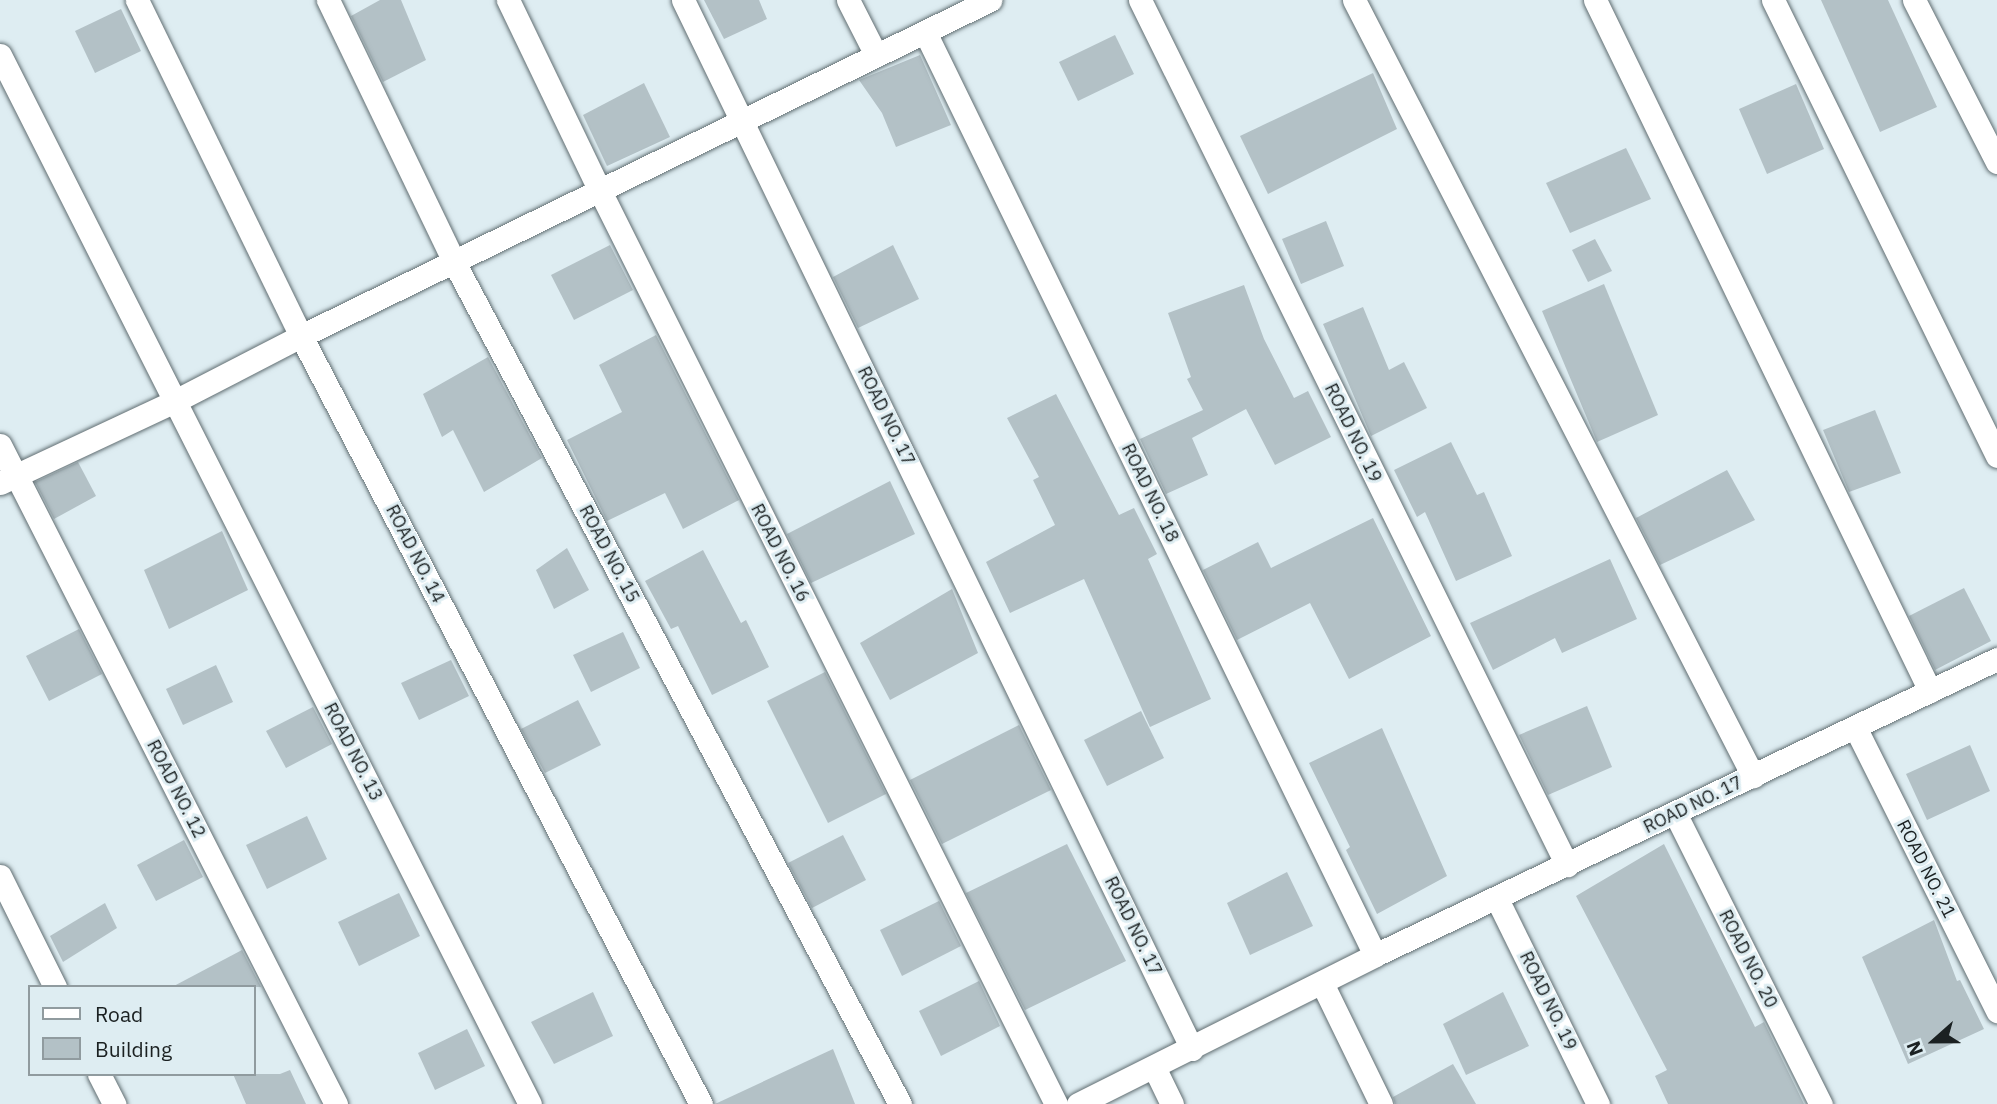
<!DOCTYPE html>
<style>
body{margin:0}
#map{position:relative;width:1997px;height:1104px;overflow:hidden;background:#deedf2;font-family:"IBM Plex Sans",sans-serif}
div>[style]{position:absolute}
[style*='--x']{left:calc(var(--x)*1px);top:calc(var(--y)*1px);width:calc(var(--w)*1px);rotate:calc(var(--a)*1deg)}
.building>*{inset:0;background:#b3c1c6}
.roads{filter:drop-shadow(0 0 2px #616e72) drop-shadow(0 0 2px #616e72)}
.minor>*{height:23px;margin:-11.5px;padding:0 11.5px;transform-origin:11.5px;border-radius:11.5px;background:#fff}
span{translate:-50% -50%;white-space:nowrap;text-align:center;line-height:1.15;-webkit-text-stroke:6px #deedf2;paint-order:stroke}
.street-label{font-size:18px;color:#1b2122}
.legend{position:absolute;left:28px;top:985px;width:228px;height:91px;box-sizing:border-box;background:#deedf2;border:2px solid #909b9f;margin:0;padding:9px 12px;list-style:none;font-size:21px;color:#1b2122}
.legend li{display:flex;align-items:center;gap:14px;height:35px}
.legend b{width:35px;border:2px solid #909b9f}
.north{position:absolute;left:1899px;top:1006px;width:70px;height:70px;-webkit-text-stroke:5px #deedf2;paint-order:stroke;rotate:249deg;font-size:19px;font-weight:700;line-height:28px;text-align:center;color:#1b2122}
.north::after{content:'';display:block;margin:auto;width:24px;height:32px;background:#1b2122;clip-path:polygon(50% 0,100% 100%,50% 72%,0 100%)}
</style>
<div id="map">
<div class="building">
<i style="clip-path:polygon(380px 0,401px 0,426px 60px,383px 82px,351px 16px)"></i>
<i style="clip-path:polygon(704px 0,759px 0,767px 19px,724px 39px)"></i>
<i style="clip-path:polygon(1821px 0,1888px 0,1937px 107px,1880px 132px)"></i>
<i style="clip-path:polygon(121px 9px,141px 51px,95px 73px,75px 31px)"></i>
<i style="clip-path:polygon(1115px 35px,1134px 74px,1078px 101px,1059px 62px)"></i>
<i style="clip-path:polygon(920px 55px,951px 125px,896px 147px,882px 113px,859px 80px)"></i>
<i style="clip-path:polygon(1373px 73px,1397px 129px,1268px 194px,1240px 136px)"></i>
<i style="clip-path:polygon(644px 83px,670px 137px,607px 166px,583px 115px)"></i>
<i style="clip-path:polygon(1796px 84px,1824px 149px,1767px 174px,1739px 109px)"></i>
<i style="clip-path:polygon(1626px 148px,1651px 199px,1570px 233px,1546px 183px)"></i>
<i style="clip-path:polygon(1326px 221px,1344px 266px,1301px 284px,1282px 239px)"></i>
<i style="clip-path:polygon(1595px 239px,1612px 271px,1588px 282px,1572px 250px)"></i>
<i style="clip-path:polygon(610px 245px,633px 290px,574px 320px,551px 275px)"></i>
<i style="clip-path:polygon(893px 245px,919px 299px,858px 328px,833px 277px)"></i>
<i style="clip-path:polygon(1604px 284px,1658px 415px,1597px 442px,1542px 311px)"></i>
<i style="clip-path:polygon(1244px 285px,1264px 339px,1294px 398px,1308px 391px,1331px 437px,1275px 465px,1246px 409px,1192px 438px,1208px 475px,1166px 494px,1140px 439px,1203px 410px,1187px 379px,1191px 377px,1168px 313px)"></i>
<i style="clip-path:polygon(1363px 307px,1389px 370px,1404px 362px,1427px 408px,1371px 436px,1323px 324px)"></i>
<i style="clip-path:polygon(656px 335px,739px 500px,683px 529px,665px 493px,607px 521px,567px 440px,622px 412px,599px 365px)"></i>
<i style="clip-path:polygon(488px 357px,542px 458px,484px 492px,453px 430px,442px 437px,423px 394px)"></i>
<i style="clip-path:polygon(1056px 394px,1119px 515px,1134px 508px,1157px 554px,1148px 559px,1211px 699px,1150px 727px,1084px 579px,1010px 613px,986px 562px,1055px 525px,1033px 480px,1039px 477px,1007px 418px)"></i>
<i style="clip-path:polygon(1875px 410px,1901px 473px,1849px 492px,1823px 430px)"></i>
<i style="clip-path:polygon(1451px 442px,1477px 495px,1484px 492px,1512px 556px,1456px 581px,1425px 512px,1417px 517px,1394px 470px)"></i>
<i style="clip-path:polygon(78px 462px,96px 496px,54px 519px,35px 482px)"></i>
<i style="clip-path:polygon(1727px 470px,1755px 520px,1660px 565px,1636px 518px)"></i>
<i style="clip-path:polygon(890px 481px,915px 534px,811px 583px,787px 534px)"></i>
<i style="clip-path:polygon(1373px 518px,1431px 636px,1349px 679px,1310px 603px,1237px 640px,1203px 570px,1258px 542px,1271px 568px)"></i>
<i style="clip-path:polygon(222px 531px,248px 590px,169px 629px,144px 570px)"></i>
<i style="clip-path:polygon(567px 548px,589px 590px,554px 609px,536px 570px)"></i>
<i style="clip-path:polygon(703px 550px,741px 623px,746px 620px,769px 667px,712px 695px,678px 626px,671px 629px,645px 581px)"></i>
<i style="clip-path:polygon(1610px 559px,1637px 619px,1562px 653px,1555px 638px,1493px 670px,1470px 623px)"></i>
<i style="clip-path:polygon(1964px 588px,1991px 641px,1935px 670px,1909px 616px)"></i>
<i style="clip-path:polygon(952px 589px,978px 653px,890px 700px,860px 643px)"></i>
<i style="clip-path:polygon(79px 629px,102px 674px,49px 701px,26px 656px)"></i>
<i style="clip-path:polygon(623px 632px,640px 668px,591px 692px,573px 655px)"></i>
<i style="clip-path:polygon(451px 660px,469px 696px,419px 720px,401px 683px)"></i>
<i style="clip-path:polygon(216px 665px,233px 702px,183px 725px,166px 689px)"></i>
<i style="clip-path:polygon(825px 672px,886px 794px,828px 823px,767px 701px)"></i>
<i style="clip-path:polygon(578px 700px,601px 745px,545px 773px,521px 729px)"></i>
<i style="clip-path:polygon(1587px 706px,1612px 767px,1548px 795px,1519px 735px)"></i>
<i style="clip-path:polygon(313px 707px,332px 744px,286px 768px,266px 731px)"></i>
<i style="clip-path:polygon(1141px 711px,1164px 758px,1107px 786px,1084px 740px)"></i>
<i style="clip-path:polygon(1019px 725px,1051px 790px,942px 844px,910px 780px)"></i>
<i style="clip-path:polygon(1382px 728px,1447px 876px,1377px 914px,1346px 850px,1350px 847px,1309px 763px)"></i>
<i style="clip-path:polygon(1970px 745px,1990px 791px,1927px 820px,1906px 774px)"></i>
<i style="clip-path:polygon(307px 816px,327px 859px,267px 889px,246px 845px)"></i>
<i style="clip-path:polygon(843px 835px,866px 880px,812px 908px,788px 863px)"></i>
<i style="clip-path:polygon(184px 840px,203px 877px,156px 901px,137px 865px)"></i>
<i style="clip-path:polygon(1067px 844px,1126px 961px,1025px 1010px,966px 893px)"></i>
<i style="clip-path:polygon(1664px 844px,1755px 1027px,1764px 1022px,1804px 1104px,1668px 1104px,1655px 1076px,1667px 1070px,1576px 896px)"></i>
<i style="clip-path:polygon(1287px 872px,1313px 926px,1250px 955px,1227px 903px)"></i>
<i style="clip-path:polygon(399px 893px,420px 936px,359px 966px,338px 922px)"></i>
<i style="clip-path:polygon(939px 901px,961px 946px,902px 976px,880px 930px)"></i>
<i style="clip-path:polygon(105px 903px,117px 928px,63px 962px,50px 936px)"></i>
<i style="clip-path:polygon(1934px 920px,1957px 981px,1960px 980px,1984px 1029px,1908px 1064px,1862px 957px)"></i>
<i style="clip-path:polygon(242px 950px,261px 987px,172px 987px)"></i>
<i style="clip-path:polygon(979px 981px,1000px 1026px,941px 1056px,919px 1011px)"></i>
<i style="clip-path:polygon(593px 992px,613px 1036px,554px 1064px,531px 1022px)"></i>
<i style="clip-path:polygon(1503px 992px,1529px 1046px,1466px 1075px,1443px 1024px)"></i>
<i style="clip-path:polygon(467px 1029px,485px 1066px,435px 1090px,418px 1053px)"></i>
<i style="clip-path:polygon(833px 1049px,855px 1104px,715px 1104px)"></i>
<i style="clip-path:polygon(1453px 1064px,1476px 1104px,1395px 1104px,1393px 1097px)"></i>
<i style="clip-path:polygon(290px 1070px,306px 1104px,246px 1104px,233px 1074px,280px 1074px)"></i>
</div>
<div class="roads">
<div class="minor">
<i style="--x:137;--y:0;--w:374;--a:64"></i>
<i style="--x:301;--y:336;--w:866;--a:62.49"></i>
<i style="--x:328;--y:0;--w:291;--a:64.3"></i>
<i style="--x:454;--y:262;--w:953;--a:62.09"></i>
<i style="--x:508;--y:0;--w:212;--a:64.3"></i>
<i style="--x:600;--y:191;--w:1021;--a:63.46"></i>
<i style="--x:683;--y:0;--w:1166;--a:64.12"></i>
<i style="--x:848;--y:0;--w:62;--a:63"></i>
<i style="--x:1140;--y:0;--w:965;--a:63.73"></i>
<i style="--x:1354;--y:0;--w:873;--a:62.79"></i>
<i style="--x:1595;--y:0;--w:768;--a:64.14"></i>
<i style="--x:1773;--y:0;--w:508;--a:63.84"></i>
<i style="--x:1914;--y:0;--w:182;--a:62.9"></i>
<i style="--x:925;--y:32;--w:1027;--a:64.01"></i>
<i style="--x:0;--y:55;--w:1175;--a:63.2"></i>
<i style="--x:0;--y:445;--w:34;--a:63"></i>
<i style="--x:16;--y:475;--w:706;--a:63.04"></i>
<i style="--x:0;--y:483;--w:193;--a:-25.1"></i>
<i style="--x:175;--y:401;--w:142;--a:-27.3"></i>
<i style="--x:301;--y:336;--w:767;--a:-26"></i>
<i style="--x:1855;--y:727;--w:318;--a:63.4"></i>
<i style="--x:1675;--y:813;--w:326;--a:63.4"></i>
<i style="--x:0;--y:876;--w:124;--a:63.6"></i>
<i style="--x:1497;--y:899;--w:229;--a:63.8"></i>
<i style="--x:1322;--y:983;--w:135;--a:64"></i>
<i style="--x:1154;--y:1067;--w:41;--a:64.1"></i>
<i style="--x:99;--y:1074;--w:34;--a:63"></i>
<i style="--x:1078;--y:1104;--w:332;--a:-26.6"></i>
<i style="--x:1375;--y:955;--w:689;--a:-25.45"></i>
</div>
</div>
<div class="street-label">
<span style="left:886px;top:416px;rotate:64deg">ROAD NO. 17</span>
<span style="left:1353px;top:433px;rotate:64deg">ROAD NO. 19</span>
<span style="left:1150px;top:493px;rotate:64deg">ROAD NO. 18</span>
<span style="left:780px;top:553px;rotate:63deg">ROAD NO. 16</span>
<span style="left:415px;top:554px;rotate:63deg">ROAD NO. 14</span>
<span style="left:609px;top:554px;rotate:62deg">ROAD NO. 15</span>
<span style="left:353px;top:752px;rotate:63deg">ROAD NO. 13</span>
<span style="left:176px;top:789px;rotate:63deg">ROAD NO. 12</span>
<span style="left:1693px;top:805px;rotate:-26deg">ROAD NO. 17</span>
<span style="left:1926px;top:869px;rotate:63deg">ROAD NO. 21</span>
<span style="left:1133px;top:926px;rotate:64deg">ROAD NO. 17</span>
<span style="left:1748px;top:959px;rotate:63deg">ROAD NO. 20</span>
<span style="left:1548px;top:1001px;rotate:64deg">ROAD NO. 19</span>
</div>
<ul class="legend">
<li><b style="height:9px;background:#fff"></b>Road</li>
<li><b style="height:19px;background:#b3c1c6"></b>Building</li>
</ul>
<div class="north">N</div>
</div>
